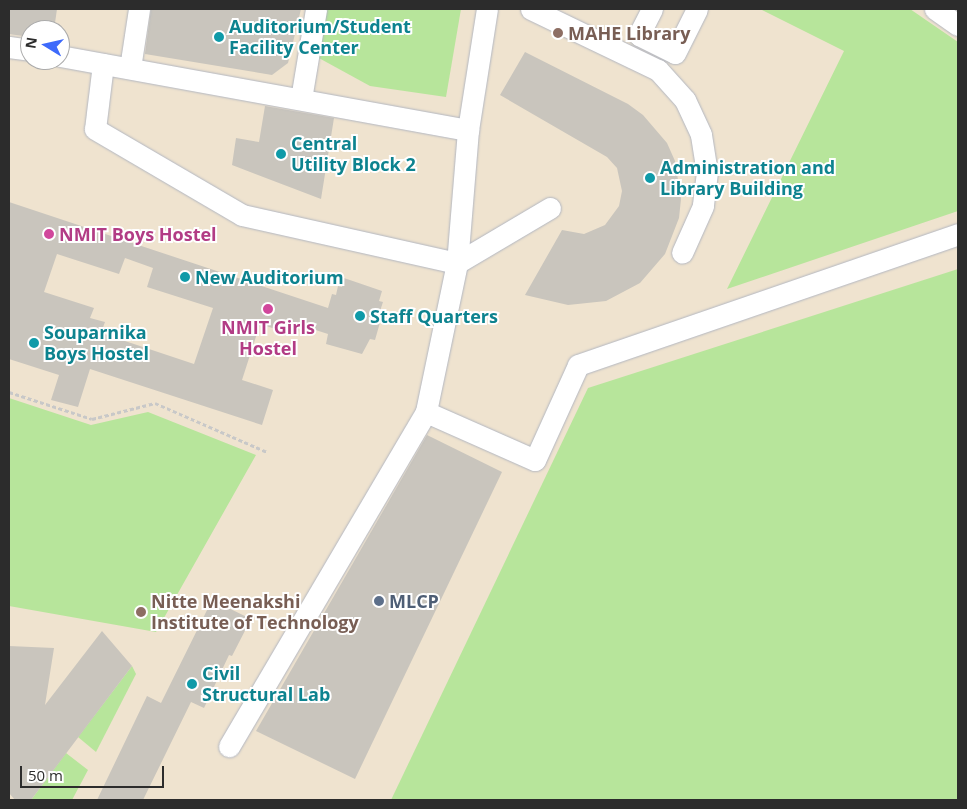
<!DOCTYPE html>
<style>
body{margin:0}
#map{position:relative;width:967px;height:809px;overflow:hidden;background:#eee7df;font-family:"Open Sans",sans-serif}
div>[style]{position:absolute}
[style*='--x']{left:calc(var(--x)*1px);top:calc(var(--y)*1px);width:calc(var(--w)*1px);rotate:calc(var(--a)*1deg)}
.education>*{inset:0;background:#efe3cf}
.green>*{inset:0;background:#b7e59b}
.building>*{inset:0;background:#c9c5bd}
.path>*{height:3px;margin-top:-1.5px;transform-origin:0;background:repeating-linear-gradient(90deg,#c8c8c8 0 4px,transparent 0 6.5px)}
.roads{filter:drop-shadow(0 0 1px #b2b6c0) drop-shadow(0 0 1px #b2b6c0)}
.minor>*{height:21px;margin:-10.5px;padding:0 10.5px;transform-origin:10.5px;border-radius:10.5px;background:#fff}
.dots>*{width:14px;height:14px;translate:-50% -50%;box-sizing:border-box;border:2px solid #fff;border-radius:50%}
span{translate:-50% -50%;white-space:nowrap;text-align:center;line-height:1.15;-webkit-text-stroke:4px #fff;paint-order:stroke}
.culture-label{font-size:18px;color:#0d838f;font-weight:700}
.left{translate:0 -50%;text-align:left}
.education-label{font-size:18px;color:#785e54;font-weight:700}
.hotel-label{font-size:18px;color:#b23c85;font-weight:700}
.service-label{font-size:18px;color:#4e5e75;font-weight:700}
.frame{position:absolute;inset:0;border:10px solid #2c2c2c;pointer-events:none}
.north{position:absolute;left:20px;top:20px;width:50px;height:50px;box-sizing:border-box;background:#fff;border:1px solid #ababab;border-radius:50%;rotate:279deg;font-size:14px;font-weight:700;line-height:20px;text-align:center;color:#2c2c2c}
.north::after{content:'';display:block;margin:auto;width:18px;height:22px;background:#3e6afb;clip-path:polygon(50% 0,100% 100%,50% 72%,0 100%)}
.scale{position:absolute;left:20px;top:766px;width:144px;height:22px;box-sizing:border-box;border:2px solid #2c2c2c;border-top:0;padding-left:6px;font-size:15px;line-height:18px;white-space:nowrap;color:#2c2c2c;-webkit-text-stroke:4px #fff;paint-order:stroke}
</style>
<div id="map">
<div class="education">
<i style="clip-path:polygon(evenodd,9px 9px,958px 9px,958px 800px,9px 800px,9px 9px,30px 30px,60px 30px,60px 60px,30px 60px,30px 30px)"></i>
</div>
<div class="green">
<i style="clip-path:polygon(324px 9px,461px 9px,446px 97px,370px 86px,317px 57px)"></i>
<i style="clip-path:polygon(760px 9px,910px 9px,958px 42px,958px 211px,727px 289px,844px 51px)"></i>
<i style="clip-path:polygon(958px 269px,958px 800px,391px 800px,588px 388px)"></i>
<i style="clip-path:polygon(9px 398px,91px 425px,148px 412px,256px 455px,156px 632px,9px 606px)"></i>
<i style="clip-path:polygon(132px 666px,136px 674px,96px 752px,78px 737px)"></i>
<i style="clip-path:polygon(66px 753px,88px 770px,72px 800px,31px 800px)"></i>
</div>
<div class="building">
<i style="clip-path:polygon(9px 9px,57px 9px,54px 30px,30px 30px,30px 37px,9px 34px)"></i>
<i style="clip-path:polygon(151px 9px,301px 9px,288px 63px,272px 75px,145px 54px)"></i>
<i style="clip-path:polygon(525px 52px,628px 104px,643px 115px,667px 143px,675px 161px,681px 199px,679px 218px,665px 254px,640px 283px,606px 301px,568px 305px,525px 295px,562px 230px,584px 234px,605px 225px,619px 206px,622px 191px,617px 168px,607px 157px,500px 95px)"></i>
<i style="clip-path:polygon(265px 106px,334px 118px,321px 199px,232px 165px,236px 138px,259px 142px)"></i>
<i style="clip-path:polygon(evenodd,9px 202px,328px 308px,332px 294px,336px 295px,338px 286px,342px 287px,344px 278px,382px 291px,379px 301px,383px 302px,380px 311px,383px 312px,375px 340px,370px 339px,362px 354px,326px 344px,328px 334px,300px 325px,297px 336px,260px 324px,242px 380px,273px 390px,262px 425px,90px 369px,78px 407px,51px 400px,59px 375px,9px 359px,9px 202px,57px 254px,119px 274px,125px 258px,153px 268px,147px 287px,213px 308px,194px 364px,101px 333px,105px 322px,90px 318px,94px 308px,44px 292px,57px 254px)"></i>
<i style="clip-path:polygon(427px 435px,502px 472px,355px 779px,256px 731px)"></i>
<i style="clip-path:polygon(212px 600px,251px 619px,232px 656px,229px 655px,204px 708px,191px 702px,143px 800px,97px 800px,147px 696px,161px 703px)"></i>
<i style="clip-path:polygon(102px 631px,132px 666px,31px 800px,15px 800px,9px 793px,9px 646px,54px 648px,45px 705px)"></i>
</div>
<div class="path">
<i style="--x:9;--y:392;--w:87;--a:18"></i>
<i style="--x:92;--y:419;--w:65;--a:-14.3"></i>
<i style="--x:155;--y:403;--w:122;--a:23.6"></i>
</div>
<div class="roads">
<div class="minor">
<i style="--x:531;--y:9;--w:141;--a:25.7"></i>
<i style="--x:658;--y:70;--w:40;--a:48"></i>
<i style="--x:685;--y:100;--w:38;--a:65"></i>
<i style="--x:701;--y:135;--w:37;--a:81"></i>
<i style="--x:707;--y:172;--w:34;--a:97"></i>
<i style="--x:703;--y:206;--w:51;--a:114.1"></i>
<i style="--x:652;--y:9;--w:29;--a:117"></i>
<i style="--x:639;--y:35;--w:40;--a:26.6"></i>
<i style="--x:675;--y:53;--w:49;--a:-63.4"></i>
<i style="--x:935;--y:9;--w:28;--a:35"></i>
<i style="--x:9;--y:47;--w:21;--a:8"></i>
<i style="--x:60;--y:56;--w:415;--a:10.3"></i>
<i style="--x:468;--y:130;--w:133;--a:94.7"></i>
<i style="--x:457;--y:263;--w:152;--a:101.8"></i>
<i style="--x:426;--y:412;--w:388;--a:120.5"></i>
<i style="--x:103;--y:64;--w:65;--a:97"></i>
<i style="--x:95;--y:129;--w:170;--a:30.3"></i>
<i style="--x:242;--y:215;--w:220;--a:12.6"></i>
<i style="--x:457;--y:263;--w:108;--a:-30.6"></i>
<i style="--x:130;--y:68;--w:60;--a:-81.3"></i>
<i style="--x:301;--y:99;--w:91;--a:-80.5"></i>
<i style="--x:468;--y:130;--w:122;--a:-81.1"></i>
<i style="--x:426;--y:412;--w:119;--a:23.8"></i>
<i style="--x:535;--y:460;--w:104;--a:-65.6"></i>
<i style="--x:578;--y:365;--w:402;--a:-19"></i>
</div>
</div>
<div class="dots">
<i style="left:558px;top:33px;background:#8d6e63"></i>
<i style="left:219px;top:37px;background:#0f9aa8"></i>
<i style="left:281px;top:154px;background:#0f9aa8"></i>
<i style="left:650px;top:178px;background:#0f9aa8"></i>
<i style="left:49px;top:234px;background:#d1479c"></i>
<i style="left:185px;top:277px;background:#0f9aa8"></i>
<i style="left:268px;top:309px;background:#d1479c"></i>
<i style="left:360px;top:316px;background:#0f9aa8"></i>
<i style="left:34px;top:343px;background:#0f9aa8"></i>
<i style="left:379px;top:601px;background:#5c6f8a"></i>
<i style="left:141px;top:612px;background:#8d6e63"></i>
<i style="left:192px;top:684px;background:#0f9aa8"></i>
</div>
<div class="culture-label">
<span class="left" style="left:229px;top:37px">Auditorium/Student<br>Facility Center</span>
<span class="left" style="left:291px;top:154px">Central<br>Utility Block 2</span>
<span class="left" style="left:660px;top:178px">Administration and<br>Library Building</span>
<span class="left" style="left:195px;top:277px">New Auditorium</span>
<span class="left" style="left:370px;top:316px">Staff Quarters</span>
<span class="left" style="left:44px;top:343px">Souparnika<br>Boys Hostel</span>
<span class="left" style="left:202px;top:684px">Civil<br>Structural Lab</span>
</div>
<div class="education-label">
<span class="left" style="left:568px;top:33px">MAHE Library</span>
<span class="left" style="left:151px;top:612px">Nitte Meenakshi<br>Institute of Technology</span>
</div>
<div class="hotel-label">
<span class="left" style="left:59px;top:234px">NMIT Boys Hostel</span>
<span style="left:268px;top:338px">NMIT Girls<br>Hostel</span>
</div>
<div class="service-label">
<span class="left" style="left:389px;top:601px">MLCP</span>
</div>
<div class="frame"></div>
<div class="north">N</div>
<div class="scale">50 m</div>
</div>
